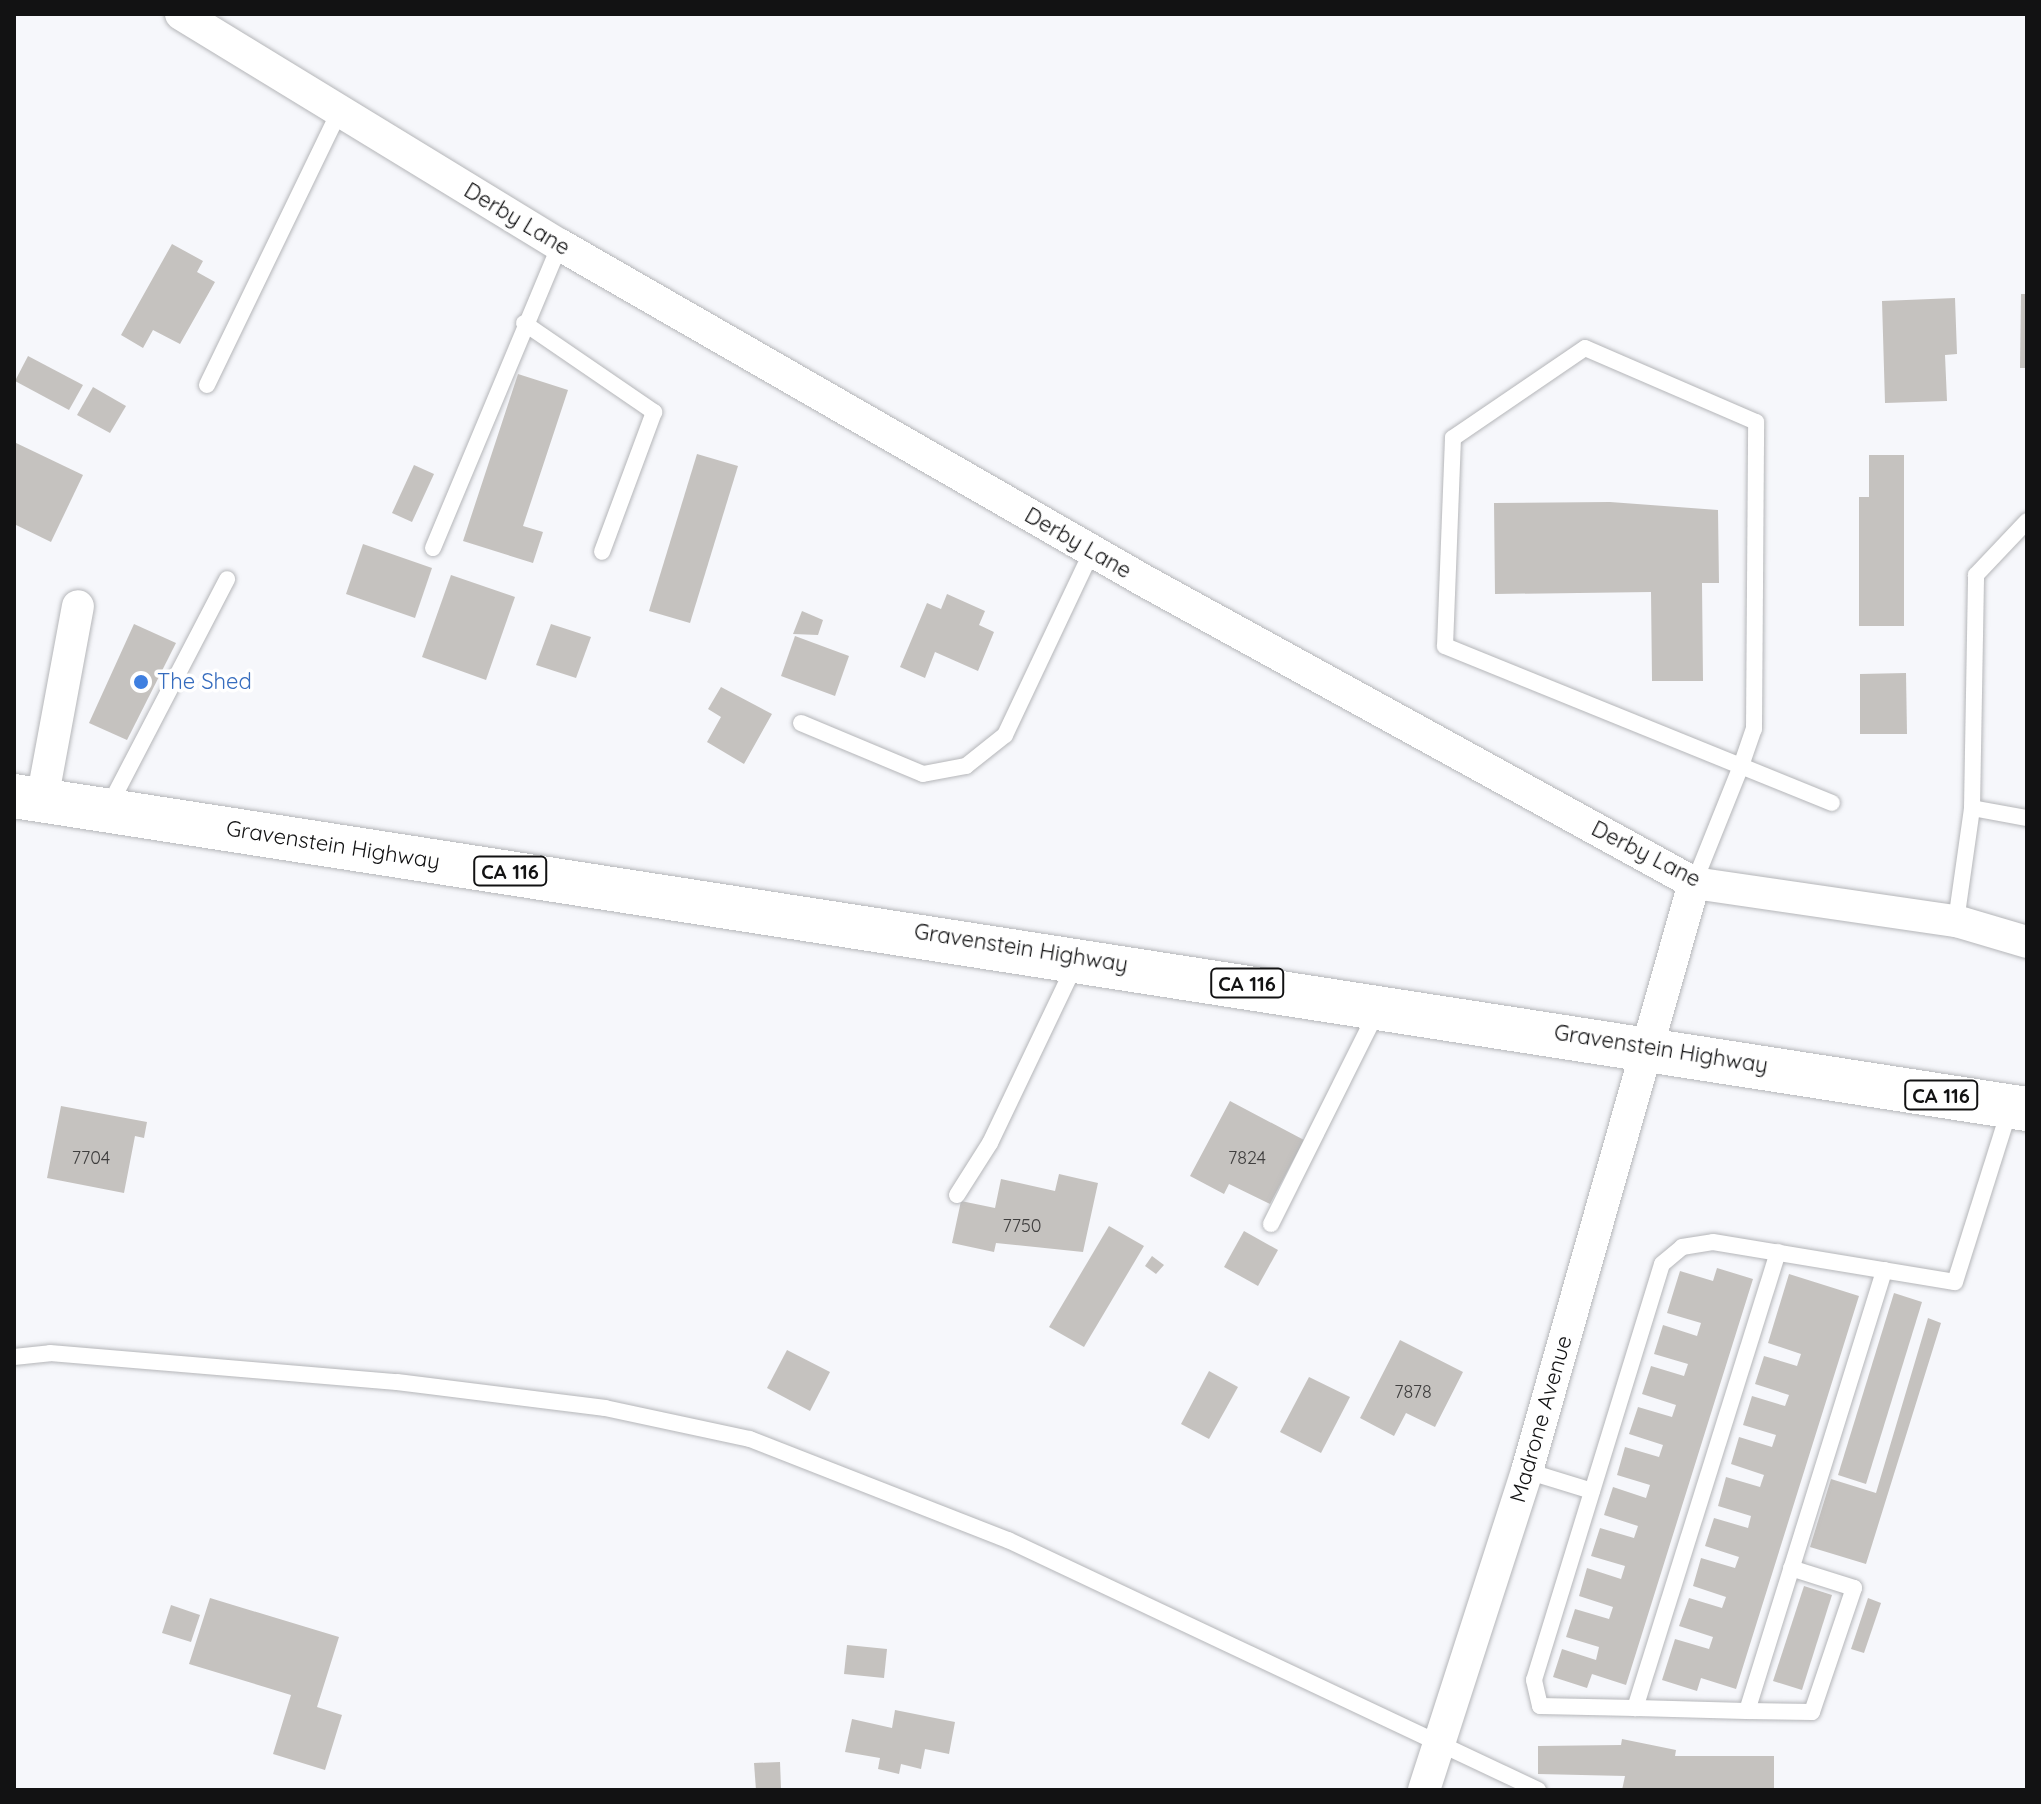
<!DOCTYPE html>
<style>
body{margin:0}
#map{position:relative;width:2041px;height:1804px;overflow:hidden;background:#f6f7fb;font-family:Quicksand,sans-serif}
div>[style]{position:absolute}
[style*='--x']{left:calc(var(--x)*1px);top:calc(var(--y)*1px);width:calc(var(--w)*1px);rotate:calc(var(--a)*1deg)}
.building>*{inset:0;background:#c5c2bf}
.roads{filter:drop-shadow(0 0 2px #b5b6b9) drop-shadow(0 0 2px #b5b6b9)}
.service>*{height:16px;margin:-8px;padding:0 8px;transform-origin:8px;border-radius:8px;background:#fff}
.minor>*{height:32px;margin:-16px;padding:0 16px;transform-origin:16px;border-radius:16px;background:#fff}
.primary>*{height:44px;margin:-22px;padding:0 22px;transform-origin:22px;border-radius:22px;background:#fff}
.dots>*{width:22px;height:22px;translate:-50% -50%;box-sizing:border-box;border:4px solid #fff;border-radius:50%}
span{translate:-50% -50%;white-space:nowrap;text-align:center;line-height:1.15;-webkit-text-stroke:7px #fff;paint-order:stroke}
.number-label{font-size:18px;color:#3f3e3e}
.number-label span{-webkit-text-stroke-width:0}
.shield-label span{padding:2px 6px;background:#fff;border:2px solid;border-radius:6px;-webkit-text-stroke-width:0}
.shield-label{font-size:20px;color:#121213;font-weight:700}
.street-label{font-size:22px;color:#121213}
.shop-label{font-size:22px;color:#366cbe}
.left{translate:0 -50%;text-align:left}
.frame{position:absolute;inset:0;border:16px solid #121213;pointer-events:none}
</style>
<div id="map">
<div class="building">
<i style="clip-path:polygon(172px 244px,203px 261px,197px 272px,215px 282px,180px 344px,153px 330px,143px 348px,121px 335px)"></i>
<i style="clip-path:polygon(2021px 294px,2027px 294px,2027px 368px,2020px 368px)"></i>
<i style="clip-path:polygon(1955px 298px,1957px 354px,1945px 355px,1947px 401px,1885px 403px,1882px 301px)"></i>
<i style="clip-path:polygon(28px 356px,83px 385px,69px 410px,15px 381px)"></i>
<i style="clip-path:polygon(518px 374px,568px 390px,523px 526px,543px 532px,533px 563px,463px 541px)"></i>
<i style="clip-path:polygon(93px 387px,126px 406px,110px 433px,77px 415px)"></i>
<i style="clip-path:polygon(14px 442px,83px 475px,51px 542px,14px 524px)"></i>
<i style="clip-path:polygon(697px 454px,738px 466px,690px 623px,649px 611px)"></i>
<i style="clip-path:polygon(1869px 455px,1904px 455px,1904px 626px,1859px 626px,1859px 497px,1869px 497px)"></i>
<i style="clip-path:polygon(414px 465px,434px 474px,412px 522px,392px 513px)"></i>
<i style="clip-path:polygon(1610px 502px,1718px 510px,1719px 583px,1702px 583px,1703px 681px,1652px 681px,1651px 592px,1495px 594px,1494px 503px)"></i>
<i style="clip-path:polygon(363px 544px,432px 568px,415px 618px,346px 594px)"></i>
<i style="clip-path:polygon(451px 575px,515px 597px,486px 680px,422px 657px)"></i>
<i style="clip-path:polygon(947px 594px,985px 611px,979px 625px,994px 632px,978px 671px,935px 652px,925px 678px,900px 667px,927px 603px,941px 609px)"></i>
<i style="clip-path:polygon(802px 611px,823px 620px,818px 635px,793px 634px)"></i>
<i style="clip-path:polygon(134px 624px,176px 643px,127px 740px,89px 723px)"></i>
<i style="clip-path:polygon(551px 624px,591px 637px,576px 678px,536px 665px)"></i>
<i style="clip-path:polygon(795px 636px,849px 656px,835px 696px,781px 676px)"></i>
<i style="clip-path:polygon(1906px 673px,1907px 734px,1860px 734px,1860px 674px)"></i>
<i style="clip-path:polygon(721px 687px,772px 714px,744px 764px,707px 742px,721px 717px,708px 709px)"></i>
<i style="clip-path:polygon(1230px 1101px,1304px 1140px,1270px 1204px,1229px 1184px,1224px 1194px,1190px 1176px)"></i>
<i style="clip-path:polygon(61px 1106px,147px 1122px,144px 1138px,135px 1136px,124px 1193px,47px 1178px)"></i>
<i style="clip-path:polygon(1059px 1174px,1098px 1183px,1083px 1252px,996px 1243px,994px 1252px,952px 1243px,961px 1201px,995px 1208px,1001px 1179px,1055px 1191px)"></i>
<i style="clip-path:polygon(1109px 1226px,1144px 1246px,1084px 1347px,1049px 1327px)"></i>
<i style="clip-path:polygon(1244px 1231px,1278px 1250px,1258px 1286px,1224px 1267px)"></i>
<i style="clip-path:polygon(1152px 1256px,1164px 1265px,1156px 1274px,1145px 1266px)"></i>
<i style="clip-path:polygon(1717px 1268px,1753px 1279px,1626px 1685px,1592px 1674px,1587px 1688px,1553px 1677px,1562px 1649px,1596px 1660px,1599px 1647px,1566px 1637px,1575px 1609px,1609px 1619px,1613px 1607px,1579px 1596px,1587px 1568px,1621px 1579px,1625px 1566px,1591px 1556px,1600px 1528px,1634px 1538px,1638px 1526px,1604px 1515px,1613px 1487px,1646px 1498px,1650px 1485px,1617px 1475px,1625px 1447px,1659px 1457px,1663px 1445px,1629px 1434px,1638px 1407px,1672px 1417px,1676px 1405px,1642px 1394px,1651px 1366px,1684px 1376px,1688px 1364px,1654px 1354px,1663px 1325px,1697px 1336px,1701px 1323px,1667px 1313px,1680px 1271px,1713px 1281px)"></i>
<i style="clip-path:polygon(1789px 1274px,1859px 1296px,1736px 1689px,1701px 1678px,1697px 1691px,1662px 1680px,1675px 1639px,1709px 1649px,1713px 1637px,1679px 1626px,1689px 1598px,1722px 1608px,1726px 1597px,1693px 1586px,1701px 1558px,1735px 1568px,1739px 1557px,1705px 1546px,1714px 1518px,1748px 1528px,1751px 1516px,1718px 1506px,1726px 1477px,1760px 1487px,1764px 1475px,1731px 1464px,1739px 1437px,1772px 1447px,1776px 1435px,1743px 1425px,1752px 1396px,1785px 1406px,1789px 1395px,1755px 1384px,1764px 1356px,1797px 1366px,1801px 1354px,1768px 1343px)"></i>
<i style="clip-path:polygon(1894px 1293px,1922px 1302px,1866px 1484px,1838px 1475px)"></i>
<i style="clip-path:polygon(1928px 1318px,1941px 1323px,1866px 1564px,1810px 1547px,1831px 1479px,1876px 1493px)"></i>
<i style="clip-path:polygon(1400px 1340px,1463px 1372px,1435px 1427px,1406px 1413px,1394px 1436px,1360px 1418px)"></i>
<i style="clip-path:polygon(787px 1350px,830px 1372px,810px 1411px,767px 1388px)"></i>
<i style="clip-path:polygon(1209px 1371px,1238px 1387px,1209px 1439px,1181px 1424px)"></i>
<i style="clip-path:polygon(1309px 1377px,1350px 1397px,1321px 1453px,1280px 1432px)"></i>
<i style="clip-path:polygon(1804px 1586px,1832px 1595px,1802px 1690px,1773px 1681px)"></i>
<i style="clip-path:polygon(210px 1598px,339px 1637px,317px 1707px,342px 1715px,325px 1770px,273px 1754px,291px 1695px,189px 1664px)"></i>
<i style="clip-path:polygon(1868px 1598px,1881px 1603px,1864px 1653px,1851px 1649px)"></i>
<i style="clip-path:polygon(171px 1605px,200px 1615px,191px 1642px,162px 1633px)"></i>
<i style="clip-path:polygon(847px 1645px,887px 1649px,884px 1678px,844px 1674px)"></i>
<i style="clip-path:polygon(895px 1710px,955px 1722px,949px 1754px,925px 1749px,921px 1769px,901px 1764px,899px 1774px,878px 1769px,880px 1758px,845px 1752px,852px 1719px,892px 1728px)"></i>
<i style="clip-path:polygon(1622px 1739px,1676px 1750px,1675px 1756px,1774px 1756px,1774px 1788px,1622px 1790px,1625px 1776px,1538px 1774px,1538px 1746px,1621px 1745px)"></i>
<i style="clip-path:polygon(780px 1762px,781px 1788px,756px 1790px,754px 1763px)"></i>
</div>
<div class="roads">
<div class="service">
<i style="--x:524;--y:323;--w:158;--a:34.4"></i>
<i style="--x:654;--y:412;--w:149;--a:110.4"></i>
<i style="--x:207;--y:385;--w:303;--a:-64.2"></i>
<i style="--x:433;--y:548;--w:329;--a:-67.3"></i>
<i style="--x:801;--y:723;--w:132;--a:22.7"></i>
<i style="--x:923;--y:774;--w:44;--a:-10.5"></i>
<i style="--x:966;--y:766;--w:50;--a:-38.5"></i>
<i style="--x:1005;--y:735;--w:204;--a:-64.7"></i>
<i style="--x:108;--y:808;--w:258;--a:-62.5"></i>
<i style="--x:1972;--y:808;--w:56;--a:10.3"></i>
<i style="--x:1694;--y:883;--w:126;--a:-68.1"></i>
<i style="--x:1741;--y:766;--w:39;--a:-71"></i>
<i style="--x:1754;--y:729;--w:307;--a:-89.6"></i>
<i style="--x:1756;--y:422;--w:186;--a:-156.6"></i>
<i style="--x:1585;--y:348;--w:160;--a:145.7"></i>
<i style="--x:1453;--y:438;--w:208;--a:92.2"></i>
<i style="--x:1445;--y:646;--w:319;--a:22.1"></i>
<i style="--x:1741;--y:766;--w:98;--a:22.1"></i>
<i style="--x:1956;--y:921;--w:114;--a:-81.9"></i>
<i style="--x:1972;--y:808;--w:233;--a:-89"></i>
<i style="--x:1976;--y:575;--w:74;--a:-46.6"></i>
<i style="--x:957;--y:1195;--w:62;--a:-57.6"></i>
<i style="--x:990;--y:1143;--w:197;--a:-64.5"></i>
<i style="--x:1271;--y:1224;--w:240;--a:-63.5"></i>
<i style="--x:1778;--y:1252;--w:478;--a:107.4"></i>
<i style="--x:1635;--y:1708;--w:95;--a:-178.8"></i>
<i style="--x:1540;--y:1706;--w:27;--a:-103"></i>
<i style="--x:1534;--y:1680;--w:435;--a:-72.9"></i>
<i style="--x:1662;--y:1264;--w:26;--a:-40"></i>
<i style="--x:1682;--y:1247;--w:31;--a:-9"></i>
<i style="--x:1713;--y:1242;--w:245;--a:9.4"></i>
<i style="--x:1955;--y:1282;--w:182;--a:-72.5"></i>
<i style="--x:14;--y:1357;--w:36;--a:-6"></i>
<i style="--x:50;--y:1353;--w:348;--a:4.8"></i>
<i style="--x:397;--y:1382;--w:210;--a:7.1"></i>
<i style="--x:605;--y:1408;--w:148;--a:12.1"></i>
<i style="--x:750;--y:1439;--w:277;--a:21.4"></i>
<i style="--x:1008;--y:1540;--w:586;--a:25.25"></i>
<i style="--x:1527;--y:1471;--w:68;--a:17.1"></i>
<i style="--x:1635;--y:1708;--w:112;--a:1.5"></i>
<i style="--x:1747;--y:1711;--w:462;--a:-72.7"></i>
<i style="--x:1747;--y:1711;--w:65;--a:0.9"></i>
<i style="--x:1812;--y:1712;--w:131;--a:-71.3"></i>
<i style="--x:1854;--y:1588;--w:66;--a:-162.4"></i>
</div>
<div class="minor">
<i style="--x:181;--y:14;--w:444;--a:31.4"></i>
<i style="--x:560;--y:245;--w:670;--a:29.89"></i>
<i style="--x:1141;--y:579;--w:631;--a:28.8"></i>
<i style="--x:1694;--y:883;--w:265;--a:8.3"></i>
<i style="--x:1956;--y:921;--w:74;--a:16.5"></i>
<i style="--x:42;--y:800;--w:197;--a:-79.5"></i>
<i style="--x:1424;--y:1790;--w:335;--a:-72.1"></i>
<i style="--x:1527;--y:1471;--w:611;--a:-74.14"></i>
</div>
<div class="primary">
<i style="--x:14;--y:796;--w:2037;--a:8.84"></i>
</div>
</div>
<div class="dots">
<i style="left:141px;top:682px;background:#3f7fe0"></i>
</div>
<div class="number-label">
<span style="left:91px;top:1158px">7704</span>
<span style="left:1247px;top:1158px">7824</span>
<span style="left:1022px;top:1226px">7750</span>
<span style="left:1413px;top:1392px">7878</span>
</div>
<div class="shield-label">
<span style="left:510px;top:871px">CA 116</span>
<span style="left:1247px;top:983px">CA 116</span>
<span style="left:1941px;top:1095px">CA 116</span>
</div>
<div class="street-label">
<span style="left:517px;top:219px;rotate:31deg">Derby Lane</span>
<span style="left:1078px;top:543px;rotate:30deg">Derby Lane</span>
<span style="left:333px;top:845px;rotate:9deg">Gravenstein Highway</span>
<span style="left:1646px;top:854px;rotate:27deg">Derby Lane</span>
<span style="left:1021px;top:948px;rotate:9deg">Gravenstein Highway</span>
<span style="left:1661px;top:1049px;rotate:9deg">Gravenstein Highway</span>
<span style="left:1541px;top:1419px;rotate:-74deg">Madrone Avenue</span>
</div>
<div class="shop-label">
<span class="left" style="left:157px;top:682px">The Shed</span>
</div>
<div class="frame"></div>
</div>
